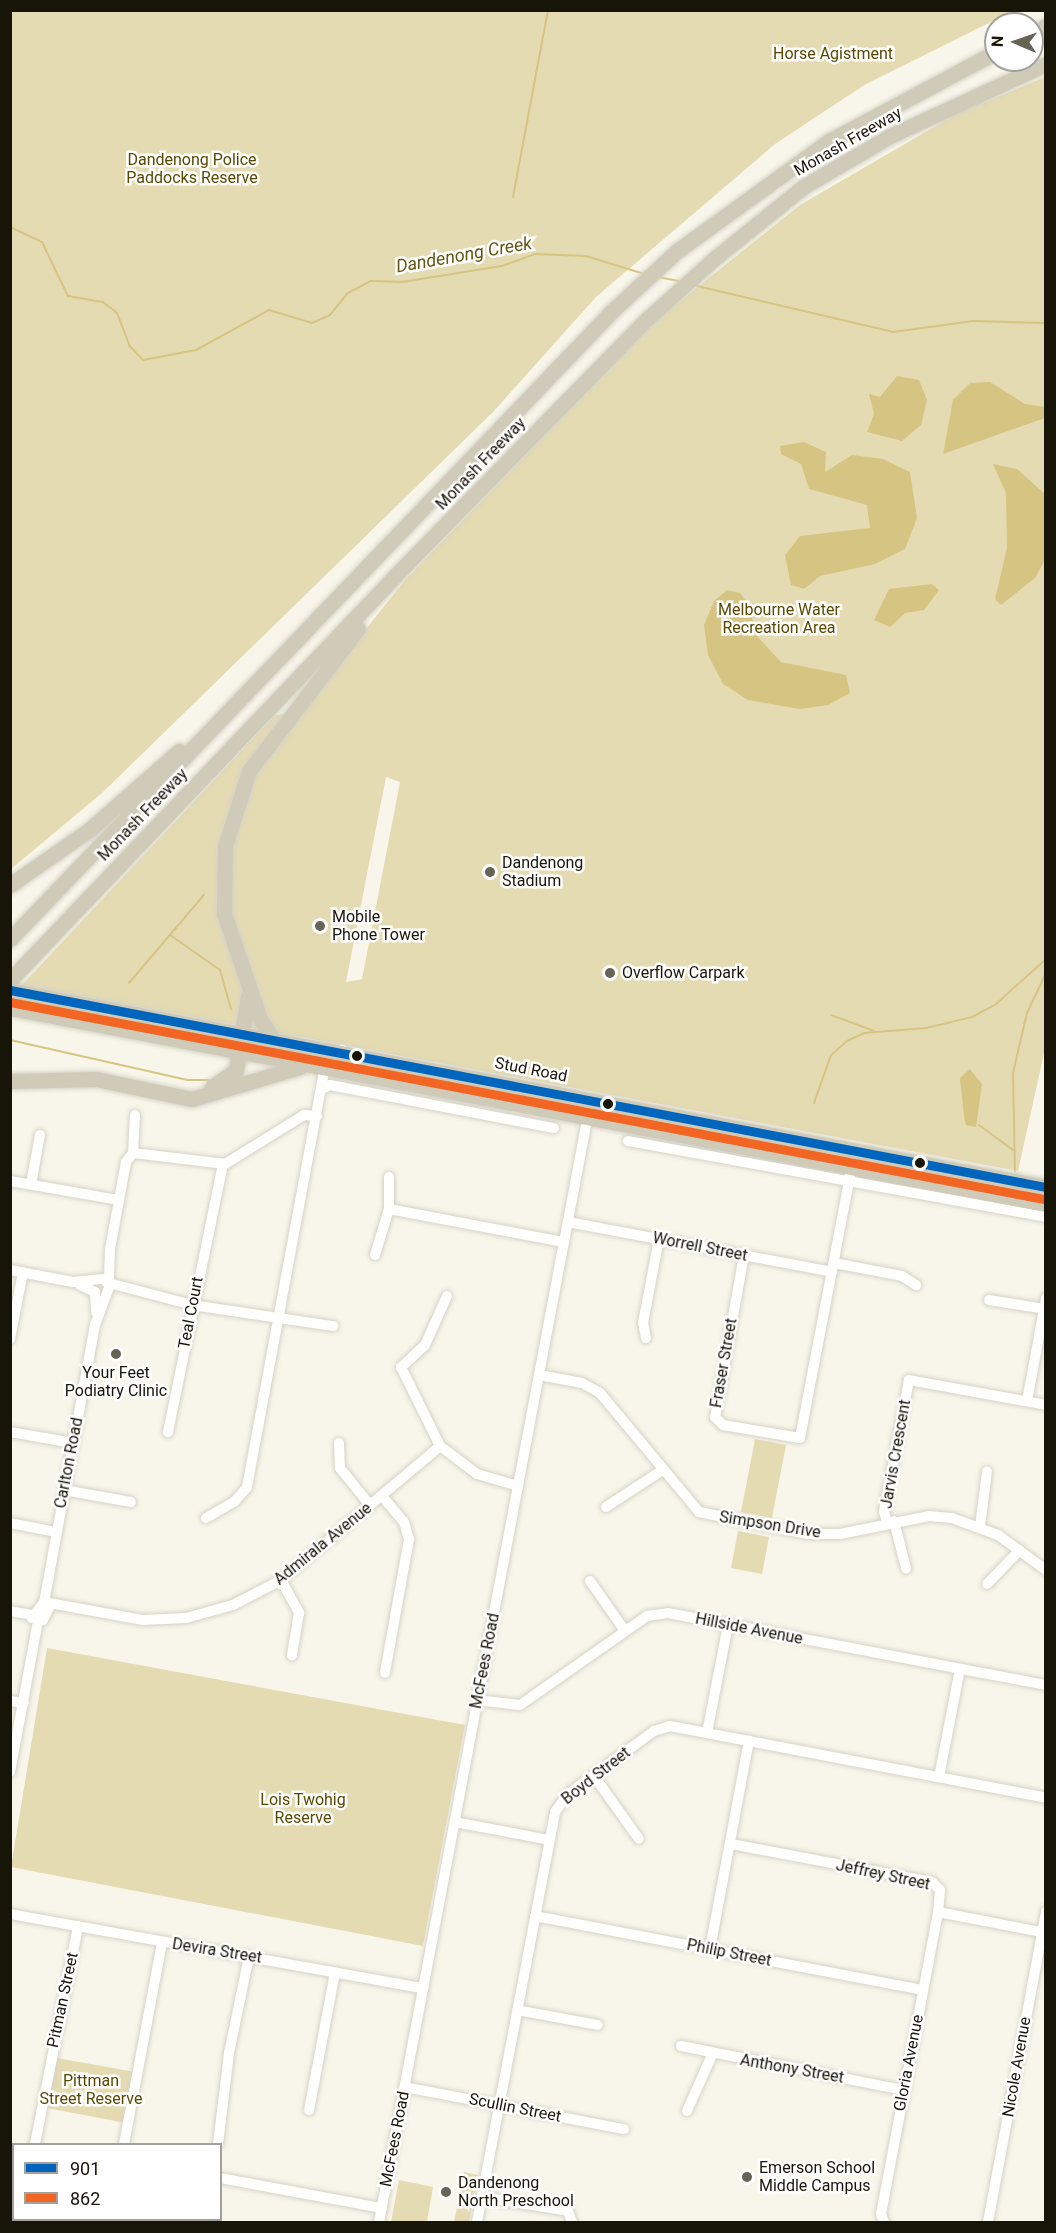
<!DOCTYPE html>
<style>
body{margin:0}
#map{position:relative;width:1056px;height:2233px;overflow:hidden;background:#f8f6ea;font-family:Roboto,sans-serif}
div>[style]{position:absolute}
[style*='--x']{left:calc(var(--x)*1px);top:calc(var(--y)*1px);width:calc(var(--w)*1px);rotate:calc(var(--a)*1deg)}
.green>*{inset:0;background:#e5dbb2}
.water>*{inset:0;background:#d6c582}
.stream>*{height:2px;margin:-1px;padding:0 1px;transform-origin:1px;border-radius:1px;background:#d6c582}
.roads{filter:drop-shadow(0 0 2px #d5d3c7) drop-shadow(0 0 2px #d5d3c7)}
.minor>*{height:10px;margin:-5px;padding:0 5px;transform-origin:5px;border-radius:5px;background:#fefefc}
.highway>*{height:15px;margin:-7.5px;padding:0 7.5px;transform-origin:7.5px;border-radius:7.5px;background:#cfcbb8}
.bus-1>*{height:9px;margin:-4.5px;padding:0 4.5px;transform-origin:4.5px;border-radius:4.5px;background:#0065bd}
.bus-2>*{height:9px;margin:-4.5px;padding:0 4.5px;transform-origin:4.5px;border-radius:4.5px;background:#f26522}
.dots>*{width:16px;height:16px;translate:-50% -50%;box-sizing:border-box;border:3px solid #fff;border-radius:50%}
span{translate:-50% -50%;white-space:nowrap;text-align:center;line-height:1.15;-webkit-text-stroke:5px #fff;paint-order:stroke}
.park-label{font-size:16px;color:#594900}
.street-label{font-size:16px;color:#171408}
.poi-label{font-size:16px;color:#171408}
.left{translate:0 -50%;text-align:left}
.water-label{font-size:18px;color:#665611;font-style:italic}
.frame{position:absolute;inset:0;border:12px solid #171408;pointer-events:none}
.legend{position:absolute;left:12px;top:2143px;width:210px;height:78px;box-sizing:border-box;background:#fff;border:2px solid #a2a19c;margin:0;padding:8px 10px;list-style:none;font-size:18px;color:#171408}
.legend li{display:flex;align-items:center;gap:12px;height:30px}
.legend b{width:30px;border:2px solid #a2a19c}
.north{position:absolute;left:984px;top:12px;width:60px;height:60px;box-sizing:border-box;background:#fff;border:2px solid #a2a19c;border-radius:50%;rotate:272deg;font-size:16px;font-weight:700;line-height:24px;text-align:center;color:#171408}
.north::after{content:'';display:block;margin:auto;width:21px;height:27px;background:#666357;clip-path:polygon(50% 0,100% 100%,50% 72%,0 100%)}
</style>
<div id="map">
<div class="green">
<i style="clip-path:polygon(11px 10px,1013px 10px,1013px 11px,866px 84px,775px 144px,596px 297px,494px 411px,102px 793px,11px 869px)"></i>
<i style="clip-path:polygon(evenodd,1045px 77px,1046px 1044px,1018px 1171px,22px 985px,275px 715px,300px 712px,405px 580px,654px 322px,800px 205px,958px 113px,1045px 77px,386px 777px,400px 782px,362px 979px,346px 982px,386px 777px)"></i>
<i style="clip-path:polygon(755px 1439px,786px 1445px,772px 1518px,741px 1512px)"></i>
<i style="clip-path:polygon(738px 1531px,769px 1537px,762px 1574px,731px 1568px)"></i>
<i style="clip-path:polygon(47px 1648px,465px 1725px,423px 1946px,11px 1867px)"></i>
<i style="clip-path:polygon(57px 2058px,135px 2072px,126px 2123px,47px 2108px)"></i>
<i style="clip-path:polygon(464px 2172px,478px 2175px,469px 2222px,454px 2222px)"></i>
<i style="clip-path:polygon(399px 2180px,433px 2187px,427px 2222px,391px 2222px)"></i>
</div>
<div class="water">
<i style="clip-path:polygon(897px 376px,919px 380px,927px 400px,921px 425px,902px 441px,867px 432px,874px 414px,869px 394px,880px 397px)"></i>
<i style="clip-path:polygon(990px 382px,1025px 404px,1045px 407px,1045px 418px,943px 454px,953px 400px,970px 383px)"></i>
<i style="clip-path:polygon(804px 442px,826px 452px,825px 472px,852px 455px,883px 459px,910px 472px,917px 518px,905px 549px,875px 564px,820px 576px,804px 589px,791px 585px,785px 555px,800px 536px,870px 528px,867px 505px,809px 489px,801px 464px,781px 454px,780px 446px)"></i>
<i style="clip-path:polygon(993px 464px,1017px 469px,1045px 494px,1045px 560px,1035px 578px,1001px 605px,995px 599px,1007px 548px,1006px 493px)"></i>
<i style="clip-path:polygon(932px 584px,939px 590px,924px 610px,905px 613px,890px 627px,874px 620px,889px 589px)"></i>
<i style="clip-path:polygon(727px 590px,740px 593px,749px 605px,756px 635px,781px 662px,846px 675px,850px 693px,828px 705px,800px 709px,748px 700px,723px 684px,708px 655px,704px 625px,714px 601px)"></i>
<i style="clip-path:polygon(970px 1069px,982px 1084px,976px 1127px,966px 1125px,964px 1116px,960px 1078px)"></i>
</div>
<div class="stream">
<i style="--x:513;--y:197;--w:190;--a:-79.4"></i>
<i style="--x:10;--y:227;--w:35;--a:25"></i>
<i style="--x:42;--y:242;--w:60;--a:64.3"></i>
<i style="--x:68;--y:296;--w:36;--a:10"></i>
<i style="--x:103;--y:302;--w:18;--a:38"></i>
<i style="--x:117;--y:313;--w:34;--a:69"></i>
<i style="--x:129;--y:345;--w:21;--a:47"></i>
<i style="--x:143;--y:360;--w:54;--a:-10.7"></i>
<i style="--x:196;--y:350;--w:83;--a:-28.7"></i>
<i style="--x:269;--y:310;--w:45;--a:16.8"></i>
<i style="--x:312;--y:323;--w:20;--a:-24"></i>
<i style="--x:330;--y:315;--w:28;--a:-51"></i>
<i style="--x:348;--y:293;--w:26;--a:-28"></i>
<i style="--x:371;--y:281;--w:31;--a:2"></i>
<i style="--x:402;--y:282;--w:101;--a:-9.1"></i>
<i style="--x:502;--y:266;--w:35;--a:-20"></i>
<i style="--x:535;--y:254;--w:51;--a:2.2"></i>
<i style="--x:586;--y:256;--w:61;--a:17.2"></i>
<i style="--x:658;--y:277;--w:21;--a:11"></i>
<i style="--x:693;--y:285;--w:205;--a:13.2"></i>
<i style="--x:893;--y:332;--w:81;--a:-7.8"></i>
<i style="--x:973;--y:321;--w:73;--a:1.6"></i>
<i style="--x:170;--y:935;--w:61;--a:35"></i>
<i style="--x:220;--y:970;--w:41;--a:74.2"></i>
<i style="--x:129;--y:983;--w:116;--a:-49.6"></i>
<i style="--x:831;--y:1015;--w:46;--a:20.4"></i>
<i style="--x:10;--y:1040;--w:182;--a:12.7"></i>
<i style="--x:188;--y:1080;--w:21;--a:0"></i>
<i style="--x:814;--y:1103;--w:51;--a:-70.5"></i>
<i style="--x:831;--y:1055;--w:21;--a:-41"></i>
<i style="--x:847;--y:1041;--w:19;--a:-25"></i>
<i style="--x:864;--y:1033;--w:62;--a:-4.6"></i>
<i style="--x:926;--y:1028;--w:47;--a:-13.4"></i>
<i style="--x:972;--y:1017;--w:27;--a:-28"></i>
<i style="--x:996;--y:1004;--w:67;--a:-42"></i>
<i style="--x:979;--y:1125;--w:42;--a:36.3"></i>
<i style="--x:1015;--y:1171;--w:98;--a:-91.2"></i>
<i style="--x:1013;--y:1073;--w:62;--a:-76.9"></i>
<i style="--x:1027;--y:1013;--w:44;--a:-64.6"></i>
</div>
<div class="roads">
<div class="minor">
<i style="--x:322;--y:1089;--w:9;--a:-27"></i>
<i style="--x:330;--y:1085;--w:228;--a:10.9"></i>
<i style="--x:135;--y:1115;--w:38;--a:93"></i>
<i style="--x:133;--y:1153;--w:11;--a:128"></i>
<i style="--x:126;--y:1162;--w:88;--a:100.4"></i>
<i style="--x:110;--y:1249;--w:34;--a:92"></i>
<i style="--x:109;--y:1283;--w:86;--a:14.8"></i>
<i style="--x:192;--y:1305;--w:143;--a:8.5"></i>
<i style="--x:628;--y:1141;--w:425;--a:10.3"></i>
<i style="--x:133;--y:1153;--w:93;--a:6.8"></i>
<i style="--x:225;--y:1164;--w:93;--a:-31.8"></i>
<i style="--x:304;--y:1115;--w:13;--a:4"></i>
<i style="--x:10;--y:1181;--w:111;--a:9.9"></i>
<i style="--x:31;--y:1184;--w:50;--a:-79.6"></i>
<i style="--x:389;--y:1209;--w:178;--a:10.7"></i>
<i style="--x:568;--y:1222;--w:269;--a:10.7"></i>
<i style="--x:375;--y:1255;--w:48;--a:-73.1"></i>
<i style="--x:389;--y:1209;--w:32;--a:-90"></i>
<i style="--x:744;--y:1255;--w:165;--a:100.1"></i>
<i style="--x:715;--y:1417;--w:11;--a:45"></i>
<i style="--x:723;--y:1425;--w:78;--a:9.6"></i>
<i style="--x:834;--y:1263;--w:69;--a:10.8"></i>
<i style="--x:902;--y:1276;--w:17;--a:33"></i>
<i style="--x:10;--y:1270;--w:64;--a:10.8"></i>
<i style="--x:73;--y:1282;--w:30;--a:-6"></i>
<i style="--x:103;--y:1279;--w:9;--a:41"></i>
<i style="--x:110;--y:1285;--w:43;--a:110.6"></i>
<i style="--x:95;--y:1325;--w:282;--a:100.4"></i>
<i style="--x:80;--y:1285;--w:17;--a:25"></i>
<i style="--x:95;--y:1292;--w:20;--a:87"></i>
<i style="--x:447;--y:1296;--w:54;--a:114.2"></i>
<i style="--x:425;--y:1345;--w:33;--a:137"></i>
<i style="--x:401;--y:1367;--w:88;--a:63.7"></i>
<i style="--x:440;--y:1446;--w:46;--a:37.1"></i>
<i style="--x:477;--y:1474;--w:43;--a:16.3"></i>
<i style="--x:989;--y:1300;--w:58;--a:9"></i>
<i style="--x:646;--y:1338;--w:15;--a:-101"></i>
<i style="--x:643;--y:1323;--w:86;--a:-79.2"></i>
<i style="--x:10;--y:1339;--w:68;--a:-79"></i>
<i style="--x:539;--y:1375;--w:44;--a:10.5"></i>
<i style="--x:582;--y:1383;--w:21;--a:29"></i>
<i style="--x:600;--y:1393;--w:155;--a:50.2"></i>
<i style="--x:699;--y:1512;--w:111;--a:11.4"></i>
<i style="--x:808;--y:1534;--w:32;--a:0"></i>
<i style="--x:840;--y:1534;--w:91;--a:-11.4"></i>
<i style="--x:929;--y:1516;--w:23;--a:5"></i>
<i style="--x:952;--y:1518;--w:49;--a:20.3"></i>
<i style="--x:998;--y:1535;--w:59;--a:36.1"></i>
<i style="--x:1027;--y:1401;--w:105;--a:-79.5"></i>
<i style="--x:10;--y:1432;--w:64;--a:9.9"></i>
<i style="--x:168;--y:1432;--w:274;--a:-78.4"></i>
<i style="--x:800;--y:1438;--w:282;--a:-79.2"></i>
<i style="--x:339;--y:1443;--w:25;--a:88"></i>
<i style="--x:340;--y:1468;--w:48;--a:51"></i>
<i style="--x:64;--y:1490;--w:68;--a:10.2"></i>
<i style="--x:382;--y:1496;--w:34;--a:50"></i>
<i style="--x:404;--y:1522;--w:18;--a:74"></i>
<i style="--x:409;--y:1539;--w:136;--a:100.2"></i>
<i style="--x:606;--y:1507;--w:66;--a:-33.2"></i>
<i style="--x:206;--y:1518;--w:34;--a:-30"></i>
<i style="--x:235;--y:1501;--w:18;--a:-49"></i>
<i style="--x:247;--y:1487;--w:426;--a:-79.5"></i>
<i style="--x:325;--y:1068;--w:25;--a:-47"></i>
<i style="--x:894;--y:1521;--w:49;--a:75.7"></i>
<i style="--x:10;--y:1523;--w:47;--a:11.1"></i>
<i style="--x:887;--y:1523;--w:12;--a:-104"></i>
<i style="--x:884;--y:1511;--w:133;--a:-79.2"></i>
<i style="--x:909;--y:1380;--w:139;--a:10.3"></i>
<i style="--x:980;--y:1526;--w:55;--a:-82.7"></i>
<i style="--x:281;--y:1580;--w:38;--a:61"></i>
<i style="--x:299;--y:1613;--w:43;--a:99.5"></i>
<i style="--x:590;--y:1581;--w:61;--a:55"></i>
<i style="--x:987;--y:1584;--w:47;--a:-45.9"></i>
<i style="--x:50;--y:1606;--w:16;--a:117"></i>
<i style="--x:43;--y:1620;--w:11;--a:-170"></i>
<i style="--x:32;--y:1618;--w:20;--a:-53"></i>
<i style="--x:44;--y:1602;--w:101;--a:10.3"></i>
<i style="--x:143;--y:1620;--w:43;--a:-2.7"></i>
<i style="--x:186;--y:1618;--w:49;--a:-15.5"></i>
<i style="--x:233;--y:1605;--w:54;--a:-27.5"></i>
<i style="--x:281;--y:1580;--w:208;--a:-40.1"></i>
<i style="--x:10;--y:1611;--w:22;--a:10"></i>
<i style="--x:477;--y:1700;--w:43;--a:6.6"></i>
<i style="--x:520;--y:1705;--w:155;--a:-35"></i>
<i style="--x:647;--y:1616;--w:21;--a:-8"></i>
<i style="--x:668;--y:1613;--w:385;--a:10.8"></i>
<i style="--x:10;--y:1701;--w:14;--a:8"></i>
<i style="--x:707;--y:1733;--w:110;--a:-79"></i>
<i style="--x:10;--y:1772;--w:154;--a:-79.5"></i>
<i style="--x:594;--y:1776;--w:77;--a:54.5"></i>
<i style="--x:939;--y:1777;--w:110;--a:-79"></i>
<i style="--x:455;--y:1822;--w:96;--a:10.8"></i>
<i style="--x:731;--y:1844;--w:205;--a:10.7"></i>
<i style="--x:932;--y:1882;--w:11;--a:45"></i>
<i style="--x:940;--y:1890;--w:22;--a:95"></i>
<i style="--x:938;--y:1912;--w:110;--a:11"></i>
<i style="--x:10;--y:1914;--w:420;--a:10.2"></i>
<i style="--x:535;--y:1916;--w:394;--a:10.8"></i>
<i style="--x:710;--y:1949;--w:212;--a:-79.4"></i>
<i style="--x:517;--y:2010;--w:82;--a:10.5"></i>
<i style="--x:681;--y:2046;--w:226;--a:11.2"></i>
<i style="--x:405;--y:2087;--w:223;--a:10.9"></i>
<i style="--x:309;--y:2110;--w:140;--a:-79.3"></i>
<i style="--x:687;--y:2111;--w:61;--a:-65.9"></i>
<i style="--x:35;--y:2144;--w:222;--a:-78.8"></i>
<i style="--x:124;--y:2144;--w:205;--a:-79.3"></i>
<i style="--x:218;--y:2144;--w:92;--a:-83.1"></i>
<i style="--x:229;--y:2053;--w:99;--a:-78.3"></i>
<i style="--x:220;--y:2178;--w:165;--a:10.5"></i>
<i style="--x:482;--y:2197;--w:87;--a:9.2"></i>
<i style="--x:568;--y:2211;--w:12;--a:70"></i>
<i style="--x:21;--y:2222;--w:2;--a:-63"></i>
<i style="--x:109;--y:2222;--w:2;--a:-63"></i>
<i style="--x:204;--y:2222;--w:2;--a:-90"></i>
<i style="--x:379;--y:2222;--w:1143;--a:-79.31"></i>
<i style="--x:477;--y:2222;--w:417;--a:-79.2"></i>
<i style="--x:555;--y:1812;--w:22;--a:-54"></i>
<i style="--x:568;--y:1794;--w:107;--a:-36.2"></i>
<i style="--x:654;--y:1731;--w:17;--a:-17"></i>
<i style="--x:670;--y:1726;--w:383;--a:10.8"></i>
<i style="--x:884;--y:2222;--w:9;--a:-111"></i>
<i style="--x:881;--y:2214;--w:307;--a:-79.3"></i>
<i style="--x:988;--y:2222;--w:316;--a:-79.4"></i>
</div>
<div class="highway">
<i style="--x:1032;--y:35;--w:17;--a:-33"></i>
<i style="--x:10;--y:885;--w:96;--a:-34.8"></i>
<i style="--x:89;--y:830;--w:120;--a:-41.3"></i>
<i style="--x:10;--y:939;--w:870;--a:-46.21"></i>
<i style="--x:612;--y:311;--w:88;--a:-42.7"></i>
<i style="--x:677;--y:251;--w:188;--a:-35.9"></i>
<i style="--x:829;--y:141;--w:189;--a:-28.1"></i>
<i style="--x:10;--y:980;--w:559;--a:-46.38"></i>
<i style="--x:396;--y:575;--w:359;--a:-45.6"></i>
<i style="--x:647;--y:319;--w:91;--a:-41.9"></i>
<i style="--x:715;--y:258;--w:113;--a:-38.9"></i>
<i style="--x:803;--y:187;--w:101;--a:-30.4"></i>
<i style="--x:890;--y:136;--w:172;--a:-24.8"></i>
<i style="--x:10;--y:990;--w:1055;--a:10.77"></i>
<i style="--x:10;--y:1008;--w:1054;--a:10.71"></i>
<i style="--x:272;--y:1037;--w:22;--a:-124"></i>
<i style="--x:260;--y:1019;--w:112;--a:-108.8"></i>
<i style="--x:224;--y:913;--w:67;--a:-89.1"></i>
<i style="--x:225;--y:846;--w:79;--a:-72.3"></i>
<i style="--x:249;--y:771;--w:179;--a:-52.5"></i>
<i style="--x:10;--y:1081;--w:86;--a:-1.3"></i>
<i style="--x:96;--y:1079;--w:98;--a:11.8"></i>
<i style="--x:192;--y:1099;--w:113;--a:-16.5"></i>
<i style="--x:212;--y:1087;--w:29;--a:-35"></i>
<i style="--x:236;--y:1070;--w:74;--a:-80.7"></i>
</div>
</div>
<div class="bus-1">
<i style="--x:10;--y:990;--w:1055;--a:10.77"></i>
</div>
<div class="bus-2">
<i style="--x:10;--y:1002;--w:1053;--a:10.79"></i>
</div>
<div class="dots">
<i style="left:490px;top:872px;background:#666357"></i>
<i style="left:320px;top:926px;background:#666357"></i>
<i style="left:610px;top:973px;background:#666357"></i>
<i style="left:357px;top:1056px;background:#171408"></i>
<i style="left:608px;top:1104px;background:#171408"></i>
<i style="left:920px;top:1163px;background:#171408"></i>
<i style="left:116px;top:1354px;background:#666357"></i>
<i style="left:747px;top:2177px;background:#666357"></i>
<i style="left:446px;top:2192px;background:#666357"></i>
</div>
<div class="park-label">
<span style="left:833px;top:54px">Horse Agistment</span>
<span style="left:192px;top:169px">Dandenong Police<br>Paddocks Reserve</span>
<span style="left:779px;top:619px">Melbourne Water<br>Recreation Area</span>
<span style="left:303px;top:1809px">Lois Twohig<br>Reserve</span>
<span style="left:91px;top:2090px">Pittman<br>Street Reserve</span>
</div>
<div class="street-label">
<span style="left:848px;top:142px;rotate:-30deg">Monash Freeway</span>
<span style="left:481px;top:464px;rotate:-46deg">Monash Freeway</span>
<span style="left:143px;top:815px;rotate:-46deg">Monash Freeway</span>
<span style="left:531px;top:1070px;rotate:11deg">Stud Road</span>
<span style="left:700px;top:1247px;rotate:11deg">Worrell Street</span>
<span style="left:191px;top:1313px;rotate:-79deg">Teal Court</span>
<span style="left:724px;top:1363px;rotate:-80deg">Fraser Street</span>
<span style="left:896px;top:1454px;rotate:-80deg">Jarvis Crescent</span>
<span style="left:69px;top:1463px;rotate:-79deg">Carlton Road</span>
<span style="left:770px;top:1525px;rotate:9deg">Simpson Drive</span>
<span style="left:323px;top:1544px;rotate:-39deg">Admirala Avenue</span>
<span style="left:749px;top:1629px;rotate:11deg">Hillside Avenue</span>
<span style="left:485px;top:1661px;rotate:-79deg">McFees Road</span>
<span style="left:596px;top:1776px;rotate:-38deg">Boyd Street</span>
<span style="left:883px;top:1875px;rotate:12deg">Jeffrey Street</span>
<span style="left:217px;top:1951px;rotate:9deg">Devira Street</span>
<span style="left:729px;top:1953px;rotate:11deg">Philip Street</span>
<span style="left:63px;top:2000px;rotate:-78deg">Pitman Street</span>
<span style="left:909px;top:2063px;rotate:-79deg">Gloria Avenue</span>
<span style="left:1017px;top:2067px;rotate:-80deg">Nicole Avenue</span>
<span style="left:792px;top:2069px;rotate:10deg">Anthony Street</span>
<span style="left:515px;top:2108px;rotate:11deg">Scullin Street</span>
<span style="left:395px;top:2139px;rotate:-79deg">McFees Road</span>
</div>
<div class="poi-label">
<span class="left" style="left:502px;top:872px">Dandenong<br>Stadium</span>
<span class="left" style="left:332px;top:926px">Mobile<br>Phone Tower</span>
<span class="left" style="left:622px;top:973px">Overflow Carpark</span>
<span style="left:116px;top:1382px">Your Feet<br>Podiatry Clinic</span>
<span class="left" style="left:759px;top:2177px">Emerson School<br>Middle Campus</span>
<span class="left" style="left:458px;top:2192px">Dandenong<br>North Preschool</span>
</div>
<div class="water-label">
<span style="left:464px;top:255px;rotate:-10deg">Dandenong Creek</span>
</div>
<div class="frame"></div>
<ul class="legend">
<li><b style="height:8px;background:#0065bd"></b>901</li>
<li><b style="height:8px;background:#f26522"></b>862</li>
</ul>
<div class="north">N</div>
</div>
